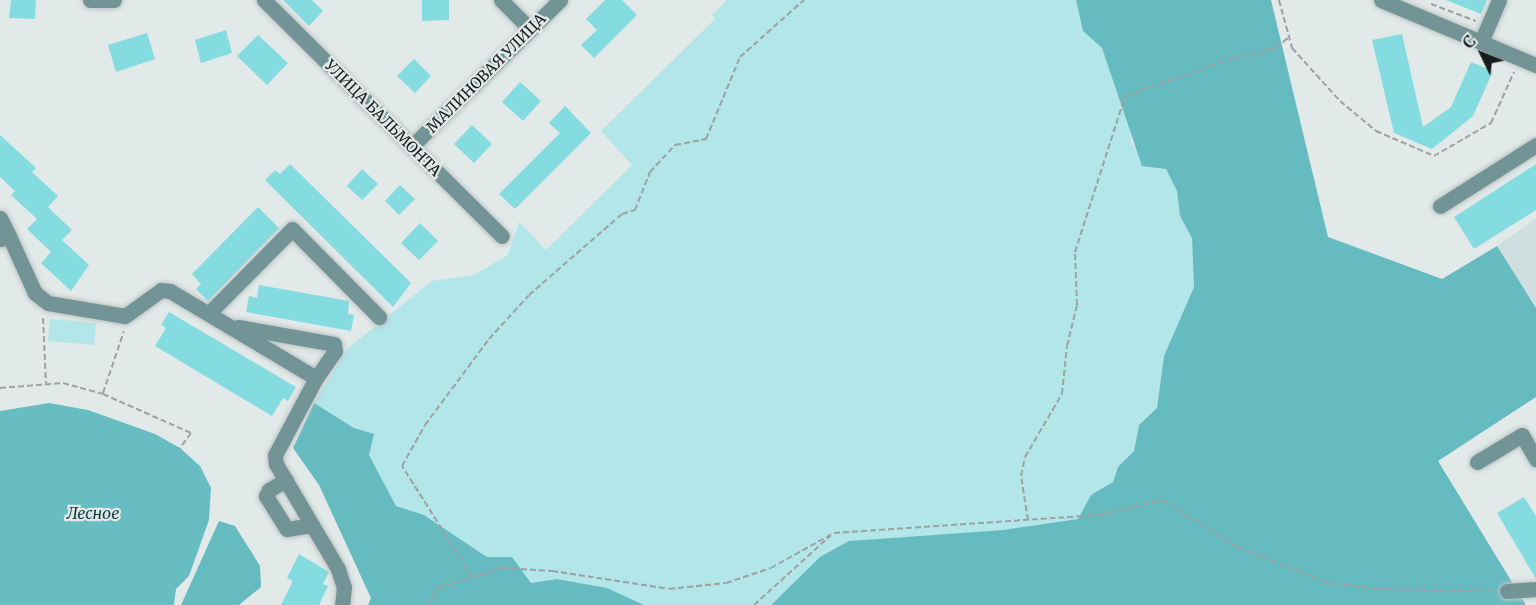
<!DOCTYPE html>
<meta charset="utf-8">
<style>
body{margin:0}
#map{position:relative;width:1536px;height:605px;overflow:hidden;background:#e2e9e9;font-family:Merriweather,serif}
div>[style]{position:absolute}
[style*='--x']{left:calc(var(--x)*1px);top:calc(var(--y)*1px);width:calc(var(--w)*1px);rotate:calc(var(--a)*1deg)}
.built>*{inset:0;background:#cfdfe0}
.green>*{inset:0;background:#b2e6e9}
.forest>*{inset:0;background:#65bbc0}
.water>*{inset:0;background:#67bdc2}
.building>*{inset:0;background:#84dbe0}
.path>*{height:2px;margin-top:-1px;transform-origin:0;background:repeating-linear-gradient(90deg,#9ca1a1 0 6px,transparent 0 9px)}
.roads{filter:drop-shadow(0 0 2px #bec4c4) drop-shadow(0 0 2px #bec4c4)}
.minor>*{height:15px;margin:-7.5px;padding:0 7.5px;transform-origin:7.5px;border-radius:7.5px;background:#729496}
span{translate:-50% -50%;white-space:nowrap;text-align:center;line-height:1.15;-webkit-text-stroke:4.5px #e2e9e9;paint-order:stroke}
.street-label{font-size:15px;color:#191c1c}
.water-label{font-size:16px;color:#133d3f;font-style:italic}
.north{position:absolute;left:1452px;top:24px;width:60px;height:60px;-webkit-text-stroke:4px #e2e9e9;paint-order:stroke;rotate:313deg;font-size:16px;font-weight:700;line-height:24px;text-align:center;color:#191c1c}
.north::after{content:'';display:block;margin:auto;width:21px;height:27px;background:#191c1c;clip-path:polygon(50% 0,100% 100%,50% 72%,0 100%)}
</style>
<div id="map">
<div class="built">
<i style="clip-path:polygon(1536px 218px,1536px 308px,1497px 246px)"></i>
</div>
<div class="green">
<i style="clip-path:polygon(727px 0,1076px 0,1083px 31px,1102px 48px,1128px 119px,1132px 144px,1166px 169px,1177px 191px,1180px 216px,1192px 238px,1194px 287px,1164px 356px,1157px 408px,1139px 425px,1134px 451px,1118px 467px,1113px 483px,1091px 495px,1078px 519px,1003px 530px,877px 539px,820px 557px,771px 605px,644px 605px,607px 588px,557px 579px,531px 583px,512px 557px,487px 557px,424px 515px,396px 506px,369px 455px,373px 434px,354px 428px,314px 403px,348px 348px,432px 281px,474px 275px,508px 255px,519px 222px,546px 250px,632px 165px,601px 131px,715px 19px,712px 15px)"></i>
<i style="clip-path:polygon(50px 319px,96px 323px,94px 345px,48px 341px)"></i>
</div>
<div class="forest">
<i style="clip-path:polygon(1076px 0,1271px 0,1328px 237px,1442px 279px,1497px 246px,1536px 308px,1536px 397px,1438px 461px,1526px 605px,771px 605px,820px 557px,849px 541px,1003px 530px,1078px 519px,1091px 495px,1113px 482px,1118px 467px,1134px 451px,1139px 425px,1157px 408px,1164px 356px,1194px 287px,1192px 238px,1180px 216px,1177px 191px,1166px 169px,1142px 166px,1102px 48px,1083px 31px)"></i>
<i style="clip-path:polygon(314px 403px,354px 428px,374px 434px,369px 455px,396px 506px,424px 515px,487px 557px,512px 557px,531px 583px,557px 579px,607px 588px,644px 605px,368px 605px,371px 598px,319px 485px,293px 448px)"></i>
<i style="clip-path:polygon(219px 521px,235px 526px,260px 566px,261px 587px,239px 605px,181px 605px)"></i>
</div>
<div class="water">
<i style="clip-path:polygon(49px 403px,88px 410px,155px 434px,180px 448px,200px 466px,211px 488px,209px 520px,189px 576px,176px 589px,174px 605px,0 605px,0 411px)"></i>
</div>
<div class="building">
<i style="clip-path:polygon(11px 0,36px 0,35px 19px,9px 18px)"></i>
<i style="clip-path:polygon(283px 0,312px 0,323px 11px,309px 26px)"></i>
<i style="clip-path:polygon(422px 0,449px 0,449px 20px,422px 21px)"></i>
<i style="clip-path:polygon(605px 0,622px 0,637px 15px,594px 58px,581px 45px,597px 30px,586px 19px)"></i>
<i style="clip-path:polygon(1446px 0,1487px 0,1481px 14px)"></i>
<i style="clip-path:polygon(226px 30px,232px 53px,201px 63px,195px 40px)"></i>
<i style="clip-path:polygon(147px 33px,155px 59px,116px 72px,108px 45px)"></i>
<i style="clip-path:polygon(1402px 34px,1423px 127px,1451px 107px,1471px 62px,1493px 71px,1473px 116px,1432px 149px,1394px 133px,1372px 40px)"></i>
<i style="clip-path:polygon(258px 35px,288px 63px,267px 85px,237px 56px)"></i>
<i style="clip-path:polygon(414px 59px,431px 76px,415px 93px,397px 76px)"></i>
<i style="clip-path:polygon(520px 82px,541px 101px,523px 121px,502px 102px)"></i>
<i style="clip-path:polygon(565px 106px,591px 133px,515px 209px,499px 194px,560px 133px,549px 123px)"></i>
<i style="clip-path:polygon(472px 125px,492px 144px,474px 163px,454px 144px)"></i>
<i style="clip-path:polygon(0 135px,36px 168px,32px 172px,58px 196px,48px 207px,72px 230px,62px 240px,89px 265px,71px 291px,41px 263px,51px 252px,27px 229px,37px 219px,11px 195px,15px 191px,0 177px)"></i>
<i style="clip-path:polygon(290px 164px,411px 283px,393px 307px,265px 180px,275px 170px,280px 174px)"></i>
<i style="clip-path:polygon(1536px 164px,1536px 210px,1474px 249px,1454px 217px)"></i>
<i style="clip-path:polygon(362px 169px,378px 184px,362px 200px,347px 186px)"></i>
<i style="clip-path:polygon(400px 185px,415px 199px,399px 215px,385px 201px)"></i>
<i style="clip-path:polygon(258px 207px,279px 228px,208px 301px,196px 289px,201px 284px,192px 274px)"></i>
<i style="clip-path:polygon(420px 223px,438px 241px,419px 260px,401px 243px)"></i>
<i style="clip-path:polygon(259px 285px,349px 301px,348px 314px,354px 315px,351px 331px,246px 312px,249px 296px,257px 298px)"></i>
<i style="clip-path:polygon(169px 312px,296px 387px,288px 401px,283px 398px,272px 416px,155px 346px,166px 328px,161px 325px)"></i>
<i style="clip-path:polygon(1524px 497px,1536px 516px,1536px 579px,1497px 513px)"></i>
<i style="clip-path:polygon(299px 554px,329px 572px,323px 584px,328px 586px,319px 605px,281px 605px,291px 585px,292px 580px,287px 578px)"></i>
</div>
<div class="path">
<i style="--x:1279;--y:0;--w:50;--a:74.8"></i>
<i style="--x:1292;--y:48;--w:72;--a:47.8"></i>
<i style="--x:1340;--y:101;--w:47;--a:39.8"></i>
<i style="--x:1376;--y:131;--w:63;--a:23.3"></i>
<i style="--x:1434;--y:156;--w:66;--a:-30.1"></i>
<i style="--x:1491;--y:123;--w:56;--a:-65.7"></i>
<i style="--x:1431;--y:4;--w:48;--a:20.7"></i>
<i style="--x:43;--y:318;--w:65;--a:87.4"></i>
<i style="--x:0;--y:388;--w:63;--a:-4.5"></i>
<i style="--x:63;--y:383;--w:41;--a:15.4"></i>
<i style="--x:103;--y:394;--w:96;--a:23.9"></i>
<i style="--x:191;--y:433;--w:19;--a:126"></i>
<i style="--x:103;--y:393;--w:65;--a:-71.3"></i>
<i style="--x:1028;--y:520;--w:45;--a:-99"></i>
<i style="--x:1021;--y:476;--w:19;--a:-78"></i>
<i style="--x:1025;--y:457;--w:73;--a:-59.6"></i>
<i style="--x:1062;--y:394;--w:48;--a:-84.1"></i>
<i style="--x:1067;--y:346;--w:42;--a:-76.3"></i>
<i style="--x:1077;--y:305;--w:53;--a:-92.2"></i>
<i style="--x:1075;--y:252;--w:164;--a:-72.2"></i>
<i style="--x:1125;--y:96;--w:114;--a:-19.4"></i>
<i style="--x:1233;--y:58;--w:44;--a:-13.1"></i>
<i style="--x:1276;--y:48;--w:17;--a:-40"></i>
<i style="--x:471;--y:575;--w:129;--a:-122.3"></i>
<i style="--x:402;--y:466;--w:47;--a:-60.7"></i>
<i style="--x:425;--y:425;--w:107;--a:-53.3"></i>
<i style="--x:489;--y:339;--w:59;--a:-47.7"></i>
<i style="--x:529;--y:295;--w:123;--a:-41.1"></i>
<i style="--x:622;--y:214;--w:14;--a:-17"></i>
<i style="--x:635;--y:210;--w:41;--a:-68.5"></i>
<i style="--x:650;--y:172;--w:37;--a:-47"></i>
<i style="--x:675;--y:145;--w:32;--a:-11"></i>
<i style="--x:706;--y:139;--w:89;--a:-67.5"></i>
<i style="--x:740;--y:57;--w:86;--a:-41.7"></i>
<i style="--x:427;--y:605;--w:20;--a:-60"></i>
<i style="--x:437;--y:588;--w:69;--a:-16.9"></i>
<i style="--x:503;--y:568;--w:49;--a:3.5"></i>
<i style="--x:552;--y:571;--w:118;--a:8.7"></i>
<i style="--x:669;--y:589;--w:57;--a:-6"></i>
<i style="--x:726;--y:583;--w:47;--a:-18.4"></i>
<i style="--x:771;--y:568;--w:72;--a:-29.1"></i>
<i style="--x:834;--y:533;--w:266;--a:-3.9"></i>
<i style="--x:1099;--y:515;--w:66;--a:-13.2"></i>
<i style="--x:1163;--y:500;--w:88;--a:32.4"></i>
<i style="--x:1237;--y:547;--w:96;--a:21.5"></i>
<i style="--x:1326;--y:582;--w:51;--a:7.8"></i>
<i style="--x:1377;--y:589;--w:117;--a:1"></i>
<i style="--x:754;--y:605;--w:103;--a:-42.2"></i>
</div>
<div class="roads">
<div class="minor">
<i style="--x:90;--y:0;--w:24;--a:0"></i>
<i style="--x:264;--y:0;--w:335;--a:44.8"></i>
<i style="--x:501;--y:0;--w:41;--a:45"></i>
<i style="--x:1381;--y:0;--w:168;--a:22.8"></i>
<i style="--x:1481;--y:42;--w:46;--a:-66.8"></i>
<i style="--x:412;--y:146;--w:208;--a:-44.6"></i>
<i style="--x:1440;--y:206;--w:114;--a:-32.4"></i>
<i style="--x:0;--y:218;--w:20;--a:63"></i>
<i style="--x:0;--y:239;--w:9;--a:-18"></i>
<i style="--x:9;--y:236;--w:63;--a:65.5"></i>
<i style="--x:35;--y:293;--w:16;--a:38"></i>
<i style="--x:48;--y:303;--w:78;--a:9.6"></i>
<i style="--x:125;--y:316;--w:44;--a:-35.8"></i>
<i style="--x:161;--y:290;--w:9;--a:6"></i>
<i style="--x:170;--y:291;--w:170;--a:30.8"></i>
<i style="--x:316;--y:378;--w:87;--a:118"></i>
<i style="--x:275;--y:455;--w:9;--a:84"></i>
<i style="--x:276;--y:464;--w:122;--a:59.4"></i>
<i style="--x:338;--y:569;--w:19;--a:72"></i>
<i style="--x:344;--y:587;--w:18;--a:96"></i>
<i style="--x:209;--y:313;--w:118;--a:-45.3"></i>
<i style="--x:292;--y:229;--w:124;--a:45.3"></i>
<i style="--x:238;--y:327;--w:97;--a:10"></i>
<i style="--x:334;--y:344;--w:7;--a:82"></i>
<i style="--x:335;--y:351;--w:33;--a:125"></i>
<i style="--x:1477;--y:462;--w:52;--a:-31"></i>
<i style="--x:1522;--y:435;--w:28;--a:60"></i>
<i style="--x:286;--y:480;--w:20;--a:150"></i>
<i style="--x:269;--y:490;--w:7;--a:117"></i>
<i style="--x:266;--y:496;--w:39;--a:58"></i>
<i style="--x:287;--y:529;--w:25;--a:-9"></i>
<i style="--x:1507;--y:591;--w:29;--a:-4"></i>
</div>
</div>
<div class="street-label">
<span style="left:486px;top:73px;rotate:-45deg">МАЛИНОВАЯ УЛИЦА</span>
<span style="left:383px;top:118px;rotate:45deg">УЛИЦА БАЛЬМОНТА</span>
</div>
<div class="water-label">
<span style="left:93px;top:513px">Лесное</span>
</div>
<div class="north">С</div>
</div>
